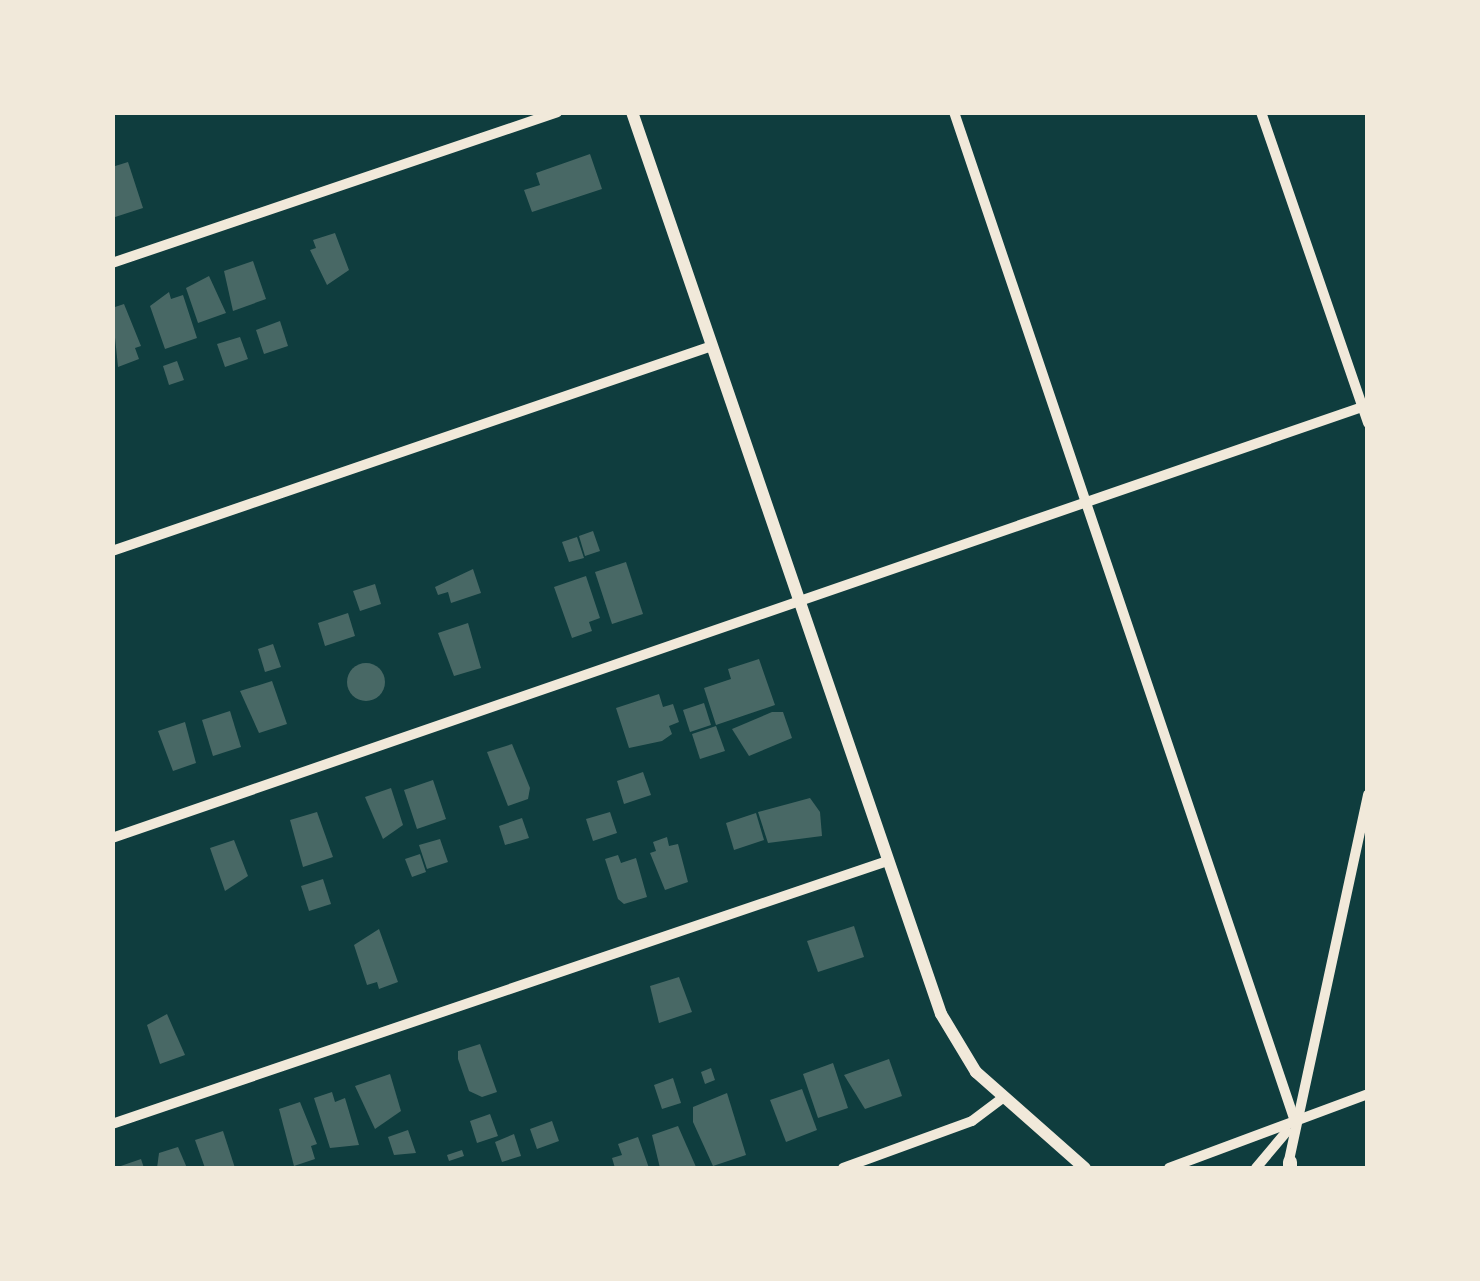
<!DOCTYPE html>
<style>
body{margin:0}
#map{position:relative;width:1480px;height:1281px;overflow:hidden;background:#0f3d3e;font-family:"Times New Roman",serif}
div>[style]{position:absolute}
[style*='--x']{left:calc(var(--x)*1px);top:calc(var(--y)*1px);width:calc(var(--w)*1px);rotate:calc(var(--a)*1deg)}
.building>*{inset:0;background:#486865}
.round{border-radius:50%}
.minor>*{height:10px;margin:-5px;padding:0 5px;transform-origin:5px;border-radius:5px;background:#f1e9da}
.tertiary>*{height:12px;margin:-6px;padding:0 6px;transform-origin:6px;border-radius:6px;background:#f1e9da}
.secondary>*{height:14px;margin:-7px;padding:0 7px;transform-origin:7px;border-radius:7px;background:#f1e9da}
span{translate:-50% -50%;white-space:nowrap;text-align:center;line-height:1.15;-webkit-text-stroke:10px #f1e9da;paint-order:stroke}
.frame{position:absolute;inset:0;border:115px solid #f1e9da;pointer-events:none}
</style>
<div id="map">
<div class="building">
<i style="clip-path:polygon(590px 154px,602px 189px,532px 212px,524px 190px,540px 185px,536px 173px)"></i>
<i style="clip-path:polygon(128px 162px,143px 208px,112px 218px,112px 167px)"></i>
<i style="clip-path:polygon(335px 233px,349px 270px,327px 285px,310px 250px,316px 248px,313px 240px)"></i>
<i style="clip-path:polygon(253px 261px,266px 299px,233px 311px,224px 271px)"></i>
<i style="clip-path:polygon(209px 276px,226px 313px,198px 323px,186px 288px)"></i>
<i style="clip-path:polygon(169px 292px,171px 299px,183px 295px,197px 338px,165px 349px,150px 306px)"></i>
<i style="clip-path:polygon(124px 304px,141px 346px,135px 348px,139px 359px,118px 367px,112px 308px)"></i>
<i style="clip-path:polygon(280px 321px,288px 346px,264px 354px,256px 330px)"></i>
<i style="clip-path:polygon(240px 337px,248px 359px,225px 367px,217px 344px)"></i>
<i style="clip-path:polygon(177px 361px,184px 380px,169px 385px,163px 366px)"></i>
<i style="clip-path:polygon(593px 531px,600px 551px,585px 556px,579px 536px)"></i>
<i style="clip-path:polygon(577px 537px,584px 558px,569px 562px,562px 542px)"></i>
<i style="clip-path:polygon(626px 562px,643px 614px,612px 624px,595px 572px)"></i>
<i style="clip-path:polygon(473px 569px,481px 593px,451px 603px,448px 592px,438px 595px,435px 587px)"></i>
<i style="clip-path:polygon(586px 576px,600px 618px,589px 622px,592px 631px,572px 638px,554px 587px)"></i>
<i style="clip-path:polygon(375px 584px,381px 604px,360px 611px,353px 591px)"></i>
<i style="clip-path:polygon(348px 613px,355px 636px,325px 646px,318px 623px)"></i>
<i style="clip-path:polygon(468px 623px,481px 668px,454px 676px,438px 633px)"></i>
<i style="clip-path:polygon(273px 644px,281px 667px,265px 672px,258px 649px)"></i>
<i style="clip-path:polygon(759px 659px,775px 705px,716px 725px,704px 688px,731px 679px,728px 669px)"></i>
<i class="round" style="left:347px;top:663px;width:38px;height:38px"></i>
<i style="clip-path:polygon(272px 681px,287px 724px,259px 733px,240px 691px)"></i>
<i style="clip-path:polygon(659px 694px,663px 707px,673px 704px,679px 722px,669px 726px,672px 734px,662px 741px,629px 748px,616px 708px)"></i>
<i style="clip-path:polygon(704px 703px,711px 725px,690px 732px,683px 710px)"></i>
<i style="clip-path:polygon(230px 711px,241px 747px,213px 756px,202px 720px)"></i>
<i style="clip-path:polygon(772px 712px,783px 712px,792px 738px,749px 756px,732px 729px)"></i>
<i style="clip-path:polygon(185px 722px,196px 763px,173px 771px,158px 731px)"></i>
<i style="clip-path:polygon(716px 726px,725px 751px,700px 759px,692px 734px)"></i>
<i style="clip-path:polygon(512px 744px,530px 788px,528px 799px,508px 806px,487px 752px)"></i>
<i style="clip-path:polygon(643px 772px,651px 795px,624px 804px,617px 781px)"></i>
<i style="clip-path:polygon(433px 780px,446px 819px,417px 829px,404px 790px)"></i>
<i style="clip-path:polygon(391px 788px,403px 825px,383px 839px,365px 797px)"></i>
<i style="clip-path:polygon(810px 798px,820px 812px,822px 836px,768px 843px,758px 812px)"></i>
<i style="clip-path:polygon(317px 812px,333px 857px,303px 867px,290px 820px)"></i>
<i style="clip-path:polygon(610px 812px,617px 833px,593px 841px,586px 819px)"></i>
<i style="clip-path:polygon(756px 813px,764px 840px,734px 850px,726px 823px)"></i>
<i style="clip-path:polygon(522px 818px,529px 838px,505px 845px,499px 826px)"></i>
<i style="clip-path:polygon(667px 837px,669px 846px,678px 844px,688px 882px,665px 890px,650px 853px,656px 851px,653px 842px)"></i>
<i style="clip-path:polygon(440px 839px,448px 862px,427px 869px,419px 845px)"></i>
<i style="clip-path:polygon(234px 840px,248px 876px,225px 891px,210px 848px)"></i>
<i style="clip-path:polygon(420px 854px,426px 872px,412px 877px,405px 859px)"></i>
<i style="clip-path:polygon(618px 855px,621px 863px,636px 858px,647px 897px,624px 904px,618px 899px,605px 859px)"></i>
<i style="clip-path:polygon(323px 879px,331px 904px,309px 911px,301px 886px)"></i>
<i style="clip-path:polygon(854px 926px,864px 957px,818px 972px,807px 941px)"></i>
<i style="clip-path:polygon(379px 929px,398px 982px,379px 989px,377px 982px,367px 985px,354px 945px)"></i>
<i style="clip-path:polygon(679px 977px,692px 1012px,659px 1023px,650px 986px)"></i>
<i style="clip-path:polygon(167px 1014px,185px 1055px,160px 1064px,147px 1025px)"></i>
<i style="clip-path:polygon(480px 1044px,497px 1092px,482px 1097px,469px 1091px,458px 1059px,458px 1051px)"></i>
<i style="clip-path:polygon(889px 1059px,902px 1096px,865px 1109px,844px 1075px)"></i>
<i style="clip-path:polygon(833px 1063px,848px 1108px,818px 1118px,803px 1074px)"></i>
<i style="clip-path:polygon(711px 1068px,715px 1080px,705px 1084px,701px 1072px)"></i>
<i style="clip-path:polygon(390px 1074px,401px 1111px,375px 1129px,355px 1086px)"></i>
<i style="clip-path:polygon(673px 1078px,681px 1103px,662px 1109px,654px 1085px)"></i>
<i style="clip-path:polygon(802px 1089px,817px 1130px,786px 1142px,770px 1100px)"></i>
<i style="clip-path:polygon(332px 1092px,335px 1102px,345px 1098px,359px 1145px,330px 1148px,314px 1098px)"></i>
<i style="clip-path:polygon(727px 1093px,746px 1155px,713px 1166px,693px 1122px,693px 1107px)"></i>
<i style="clip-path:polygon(300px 1102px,317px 1144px,311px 1146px,315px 1159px,294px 1166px,279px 1109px)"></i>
<i style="clip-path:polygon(490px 1114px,498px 1136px,477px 1143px,470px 1121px)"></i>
<i style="clip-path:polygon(552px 1121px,559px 1141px,537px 1149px,530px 1129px)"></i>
<i style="clip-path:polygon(678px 1126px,696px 1167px,660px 1168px,652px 1135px)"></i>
<i style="clip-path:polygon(408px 1130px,416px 1153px,394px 1155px,388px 1137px)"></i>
<i style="clip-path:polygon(223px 1131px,235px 1168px,205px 1168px,195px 1140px)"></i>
<i style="clip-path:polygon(514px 1134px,521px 1156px,502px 1162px,495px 1142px)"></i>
<i style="clip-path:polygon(638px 1137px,649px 1168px,615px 1168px,612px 1158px,622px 1155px,618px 1144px)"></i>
<i style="clip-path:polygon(178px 1147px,187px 1168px,157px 1168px,159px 1153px)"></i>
<i style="clip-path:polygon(462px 1150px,464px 1156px,449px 1161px,447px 1155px)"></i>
<i style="clip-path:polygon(141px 1159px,144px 1168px,115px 1168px)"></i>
</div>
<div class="minor">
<i style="--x:954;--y:112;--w:1068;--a:71.33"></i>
<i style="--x:1261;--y:112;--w:329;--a:71"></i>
<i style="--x:112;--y:263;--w:470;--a:-18.7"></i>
<i style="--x:112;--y:551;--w:634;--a:-18.86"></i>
<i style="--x:112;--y:838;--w:1329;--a:-19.02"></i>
<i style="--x:112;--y:1124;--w:818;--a:-18.74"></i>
<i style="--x:1288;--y:1165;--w:379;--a:-77.8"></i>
<i style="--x:843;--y:1168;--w:137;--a:-20"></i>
<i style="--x:972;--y:1121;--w:40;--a:-37"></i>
<i style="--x:1169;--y:1168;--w:212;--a:-20.4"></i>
<i style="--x:1256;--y:1168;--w:48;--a:-50"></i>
</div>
<div class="tertiary">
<i style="--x:632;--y:112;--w:953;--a:71.09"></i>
<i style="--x:941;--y:1014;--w:68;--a:58.9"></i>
<i style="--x:976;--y:1072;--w:145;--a:41.4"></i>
</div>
<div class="secondary">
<i style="--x:1290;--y:1162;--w:6;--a:90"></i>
</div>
<div class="frame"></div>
</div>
